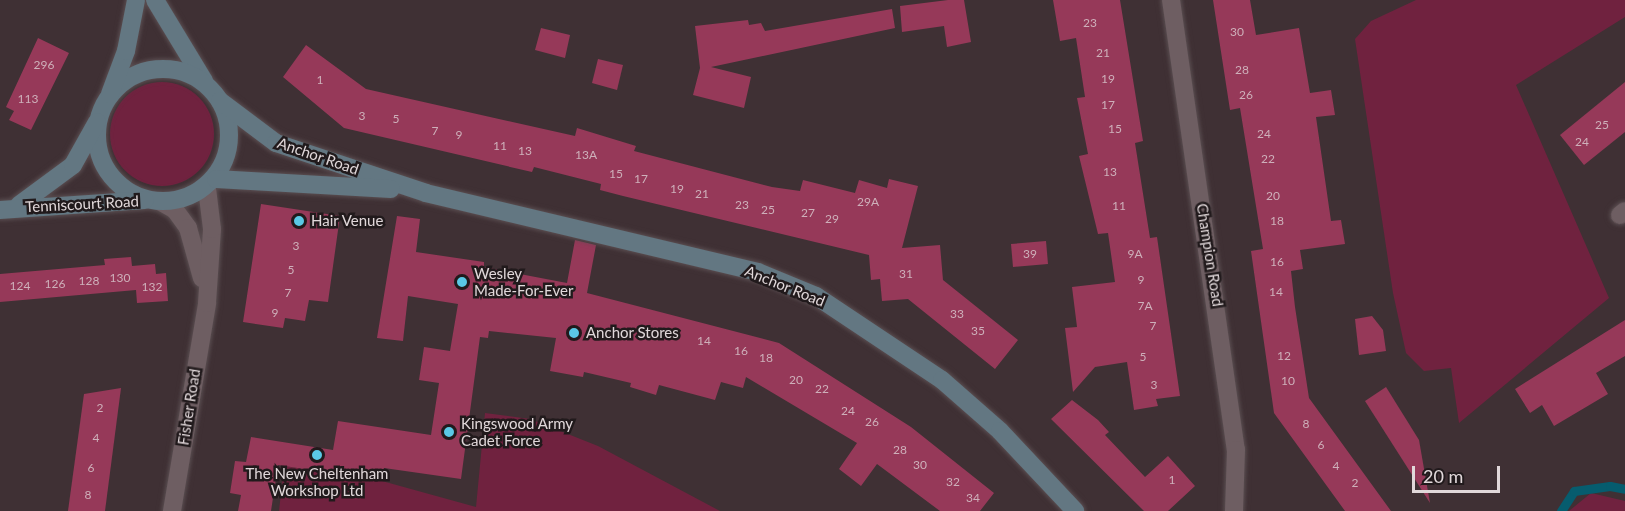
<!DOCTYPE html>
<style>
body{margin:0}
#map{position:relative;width:1625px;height:511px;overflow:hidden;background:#3f3034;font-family:Lato,sans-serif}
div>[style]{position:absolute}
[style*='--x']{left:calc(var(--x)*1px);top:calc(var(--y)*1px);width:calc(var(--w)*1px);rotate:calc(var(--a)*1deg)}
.green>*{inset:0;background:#70223f}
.round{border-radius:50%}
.stream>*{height:9px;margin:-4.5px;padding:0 4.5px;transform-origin:4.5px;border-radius:4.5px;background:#065c6e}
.building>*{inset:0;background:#963959}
.roads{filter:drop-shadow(0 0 2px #5a4e51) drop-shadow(0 0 2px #5a4e51)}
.street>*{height:18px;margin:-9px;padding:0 9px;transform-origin:9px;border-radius:9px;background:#6e5e62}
.secondary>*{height:18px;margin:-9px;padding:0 9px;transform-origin:9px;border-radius:9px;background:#637782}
.secondary>.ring{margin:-9px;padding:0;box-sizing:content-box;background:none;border:18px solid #637782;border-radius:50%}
.dots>*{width:16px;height:16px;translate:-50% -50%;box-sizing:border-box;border:3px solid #211a1c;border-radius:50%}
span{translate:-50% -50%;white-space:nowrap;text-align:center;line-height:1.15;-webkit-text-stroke:5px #211a1c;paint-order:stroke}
.number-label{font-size:12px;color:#ceb0ba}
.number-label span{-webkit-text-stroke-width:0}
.street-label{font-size:15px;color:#e1d8da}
.poi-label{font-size:15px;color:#e1d8da}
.left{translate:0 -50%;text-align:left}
.scale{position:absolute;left:1412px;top:466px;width:88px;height:27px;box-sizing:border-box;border:3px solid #e1d8da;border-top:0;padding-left:8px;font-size:18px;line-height:21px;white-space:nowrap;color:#e1d8da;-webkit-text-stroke:4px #211a1c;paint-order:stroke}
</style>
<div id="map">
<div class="green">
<i style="clip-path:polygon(1416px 0,1625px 0,1625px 17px,1516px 85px,1609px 298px,1459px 423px,1451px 368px,1424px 371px,1406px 353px,1393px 293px,1355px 39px,1371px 21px)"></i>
<i class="round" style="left:110px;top:82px;width:104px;height:104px"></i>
<i style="clip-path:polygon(485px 413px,530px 419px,598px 446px,720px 511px,279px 511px,284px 466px,382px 481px,476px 507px)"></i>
<i style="clip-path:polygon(1591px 493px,1625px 501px,1625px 511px,1569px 511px)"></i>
</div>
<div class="stream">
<i style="--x:1561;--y:511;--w:24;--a:-57"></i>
<i style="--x:1574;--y:491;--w:36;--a:-8"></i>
<i style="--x:1610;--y:486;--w:15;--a:11"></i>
</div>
<div class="building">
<i style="clip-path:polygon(948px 0,964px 0,971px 42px,947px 47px,944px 26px,902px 32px,900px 6px)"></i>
<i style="clip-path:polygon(1053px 0,1120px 0,1143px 141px,1135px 143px,1150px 238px,1157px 237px,1180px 396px,1156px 399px,1158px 406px,1134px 410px,1127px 362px,1095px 367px,1073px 392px,1065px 328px,1077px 327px,1072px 287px,1115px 282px,1108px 233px,1098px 234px,1079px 156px,1088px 154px,1077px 98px,1085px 97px,1076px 38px,1060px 41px)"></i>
<i style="clip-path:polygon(1213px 0,1250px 0,1256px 35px,1299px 28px,1310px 93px,1331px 90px,1335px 115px,1316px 117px,1331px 221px,1341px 220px,1345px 244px,1300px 250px,1303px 269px,1291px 271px,1295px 307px,1309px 398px,1391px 511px,1345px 511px,1274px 413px,1251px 251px,1263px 249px,1240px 108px,1230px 110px)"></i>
<i style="clip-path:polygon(892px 9px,895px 28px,711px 67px,751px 77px,744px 108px,693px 95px,700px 68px,695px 26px,748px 20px,749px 25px,761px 23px,765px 31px)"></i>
<i style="clip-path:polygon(541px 28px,570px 35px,565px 58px,535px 50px)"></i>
<i style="clip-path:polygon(38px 38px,69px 53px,31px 130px,9px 120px,14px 111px,6px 107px)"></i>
<i style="clip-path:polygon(306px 45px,366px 89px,575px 136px,577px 128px,636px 146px,634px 151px,772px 187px,800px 191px,803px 180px,855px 193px,859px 180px,887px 188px,889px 179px,918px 186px,902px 248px,940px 245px,943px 280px,1018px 340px,995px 369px,908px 299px,882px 301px,880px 279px,871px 280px,869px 255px,623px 196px,600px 190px,601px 184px,534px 167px,532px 172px,344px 128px,283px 77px)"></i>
<i style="clip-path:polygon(598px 59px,623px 65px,617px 90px,592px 83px)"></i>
<i style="clip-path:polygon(1625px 82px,1625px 132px,1584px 165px,1560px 135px)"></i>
<i style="clip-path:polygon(261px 204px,340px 216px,328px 302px,309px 300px,305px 321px,285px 318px,283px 328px,243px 322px)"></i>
<i style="clip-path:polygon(397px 216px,420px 219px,416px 252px,484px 262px,484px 267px,567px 283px,575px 240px,596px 245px,587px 293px,779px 343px,911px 427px,994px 493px,980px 511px,940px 511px,877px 464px,861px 486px,839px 469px,857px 443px,746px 377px,743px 388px,721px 382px,715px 400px,659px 385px,656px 395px,630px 387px,631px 383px,584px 372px,583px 377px,550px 371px,556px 338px,489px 331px,488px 338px,480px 337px,461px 479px,384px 468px,382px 481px,278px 465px,271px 511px,238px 511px,241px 495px,230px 493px,235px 461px,246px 462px,251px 437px,333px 450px,338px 421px,431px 435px,439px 383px,419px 380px,424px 347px,450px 351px,458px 304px,408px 296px,403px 341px,377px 338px)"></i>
<i style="clip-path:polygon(1046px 241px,1048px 264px,1013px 267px,1011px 244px)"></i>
<i style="clip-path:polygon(131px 257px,132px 266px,155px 264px,156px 274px,166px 273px,168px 301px,137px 303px,136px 290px,0 302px,0 274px,105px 265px,104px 259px)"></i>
<i style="clip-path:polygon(1372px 316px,1383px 330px,1386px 351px,1359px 355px,1355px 319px)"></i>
<i style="clip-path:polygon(1625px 320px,1625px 356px,1596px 373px,1608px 394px,1554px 426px,1542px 405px,1530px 413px,1515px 389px)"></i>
<i style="clip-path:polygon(1386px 387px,1419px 440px,1430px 503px,1365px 401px)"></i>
<i style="clip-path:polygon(121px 388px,105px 511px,68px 511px,84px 394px)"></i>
<i style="clip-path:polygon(1072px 400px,1098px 420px,1109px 432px,1105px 435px,1145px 477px,1168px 456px,1195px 486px,1168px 511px,1144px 511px,1051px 419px)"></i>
</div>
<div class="roads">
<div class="street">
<i style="--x:1171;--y:0;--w:455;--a:81.8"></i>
<i style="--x:1236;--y:450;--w:61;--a:91.9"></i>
<i style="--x:159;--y:201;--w:18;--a:29"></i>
<i style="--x:175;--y:210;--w:22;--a:54"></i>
<i style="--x:188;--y:228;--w:52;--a:74.4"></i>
<i style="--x:1620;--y:215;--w:6;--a:-39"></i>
<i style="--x:172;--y:511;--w:211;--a:-80.4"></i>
<i style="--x:207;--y:303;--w:74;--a:-86.1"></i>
<i style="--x:212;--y:229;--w:41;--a:-97"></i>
</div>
<div class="secondary">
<i style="--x:155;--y:0;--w:95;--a:58.8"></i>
<i class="ring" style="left:97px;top:69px;width:114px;height:114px"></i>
<i style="--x:110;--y:94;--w:46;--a:-69.6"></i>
<i style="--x:126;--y:51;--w:52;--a:-78.9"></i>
<i style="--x:220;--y:101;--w:70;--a:36.9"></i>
<i style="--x:276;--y:143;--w:158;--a:18.4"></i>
<i style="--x:426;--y:193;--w:341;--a:13.4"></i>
<i style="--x:758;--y:272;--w:63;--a:22.5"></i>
<i style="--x:816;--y:296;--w:151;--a:33.7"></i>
<i style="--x:942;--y:380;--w:77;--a:41.3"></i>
<i style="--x:1000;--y:431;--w:110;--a:46.8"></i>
<i style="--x:216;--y:179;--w:175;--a:3.3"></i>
<i style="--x:19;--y:205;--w:67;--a:-36.5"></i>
<i style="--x:73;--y:165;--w:49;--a:-60.8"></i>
<i style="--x:0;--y:210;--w:145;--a:-3.9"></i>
</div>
</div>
<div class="dots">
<i style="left:299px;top:221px;background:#5ac8e6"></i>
<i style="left:462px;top:282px;background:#5ac8e6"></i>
<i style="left:574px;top:333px;background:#5ac8e6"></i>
<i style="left:449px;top:432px;background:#5ac8e6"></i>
<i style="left:317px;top:455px;background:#5ac8e6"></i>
</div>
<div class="number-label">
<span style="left:1090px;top:23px">23</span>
<span style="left:1237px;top:32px">30</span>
<span style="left:1103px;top:53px">21</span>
<span style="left:44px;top:65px">296</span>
<span style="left:1242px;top:70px">28</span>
<span style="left:1108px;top:79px">19</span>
<span style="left:320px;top:80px">1</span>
<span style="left:1246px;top:95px">26</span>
<span style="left:28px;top:99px">113</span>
<span style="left:1108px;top:105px">17</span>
<span style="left:362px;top:116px">3</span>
<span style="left:396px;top:119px">5</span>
<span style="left:1602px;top:125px">25</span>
<span style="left:1115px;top:129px">15</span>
<span style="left:435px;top:131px">7</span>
<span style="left:1264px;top:134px">24</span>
<span style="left:459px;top:135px">9</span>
<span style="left:1582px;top:142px">24</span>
<span style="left:500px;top:146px">11</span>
<span style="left:525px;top:151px">13</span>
<span style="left:586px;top:155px">13A</span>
<span style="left:1268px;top:159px">22</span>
<span style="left:1110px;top:172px">13</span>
<span style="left:616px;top:174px">15</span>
<span style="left:641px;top:179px">17</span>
<span style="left:677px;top:189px">19</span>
<span style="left:702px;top:194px">21</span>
<span style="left:1273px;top:196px">20</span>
<span style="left:868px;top:202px">29A</span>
<span style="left:742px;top:205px">23</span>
<span style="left:1119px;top:206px">11</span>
<span style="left:768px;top:210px">25</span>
<span style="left:808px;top:213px">27</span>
<span style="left:832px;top:219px">29</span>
<span style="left:1277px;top:221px">18</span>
<span style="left:296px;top:246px">3</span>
<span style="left:1030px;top:254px">39</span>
<span style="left:1135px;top:254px">9A</span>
<span style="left:1277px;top:262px">16</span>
<span style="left:291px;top:270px">5</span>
<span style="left:906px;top:274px">31</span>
<span style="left:120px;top:278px">130</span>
<span style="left:1141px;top:280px">9</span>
<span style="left:89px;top:281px">128</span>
<span style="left:55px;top:284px">126</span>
<span style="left:20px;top:286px">124</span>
<span style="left:152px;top:287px">132</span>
<span style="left:1276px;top:292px">14</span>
<span style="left:288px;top:293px">7</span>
<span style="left:1145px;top:306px">7A</span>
<span style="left:275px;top:313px">9</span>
<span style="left:957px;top:314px">33</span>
<span style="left:1153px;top:326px">7</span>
<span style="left:978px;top:331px">35</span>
<span style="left:704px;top:341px">14</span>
<span style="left:741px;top:351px">16</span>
<span style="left:1284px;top:356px">12</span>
<span style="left:1143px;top:357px">5</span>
<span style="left:766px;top:358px">18</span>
<span style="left:796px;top:380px">20</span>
<span style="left:1288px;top:381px">10</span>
<span style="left:1154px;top:385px">3</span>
<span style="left:822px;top:389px">22</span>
<span style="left:100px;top:408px">2</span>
<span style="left:848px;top:411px">24</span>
<span style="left:872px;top:422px">26</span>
<span style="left:1306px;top:424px">8</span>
<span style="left:96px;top:438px">4</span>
<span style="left:1321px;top:445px">6</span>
<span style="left:900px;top:450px">28</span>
<span style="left:920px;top:465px">30</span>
<span style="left:1336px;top:466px">4</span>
<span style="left:91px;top:468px">6</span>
<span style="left:1172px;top:480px">1</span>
<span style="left:953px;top:482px">32</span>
<span style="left:1355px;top:483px">2</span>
<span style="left:88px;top:495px">8</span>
<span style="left:973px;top:498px">34</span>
</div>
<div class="street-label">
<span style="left:318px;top:156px;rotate:19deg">Anchor Road</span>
<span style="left:82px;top:204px;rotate:-3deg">Tenniscourt Road</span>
<span style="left:1210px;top:255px;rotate:81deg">Champion Road</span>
<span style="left:785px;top:286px;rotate:22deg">Anchor Road</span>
<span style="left:189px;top:407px;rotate:-81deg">Fisher Road</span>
</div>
<div class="poi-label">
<span class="left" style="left:311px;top:221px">Hair Venue</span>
<span class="left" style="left:474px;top:282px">Wesley<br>Made-For-Ever</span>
<span class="left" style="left:586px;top:333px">Anchor Stores</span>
<span class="left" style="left:461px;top:432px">Kingswood Army<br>Cadet Force</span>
<span style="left:317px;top:482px">The New Cheltenham<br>Workshop Ltd</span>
</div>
<div class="scale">20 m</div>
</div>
